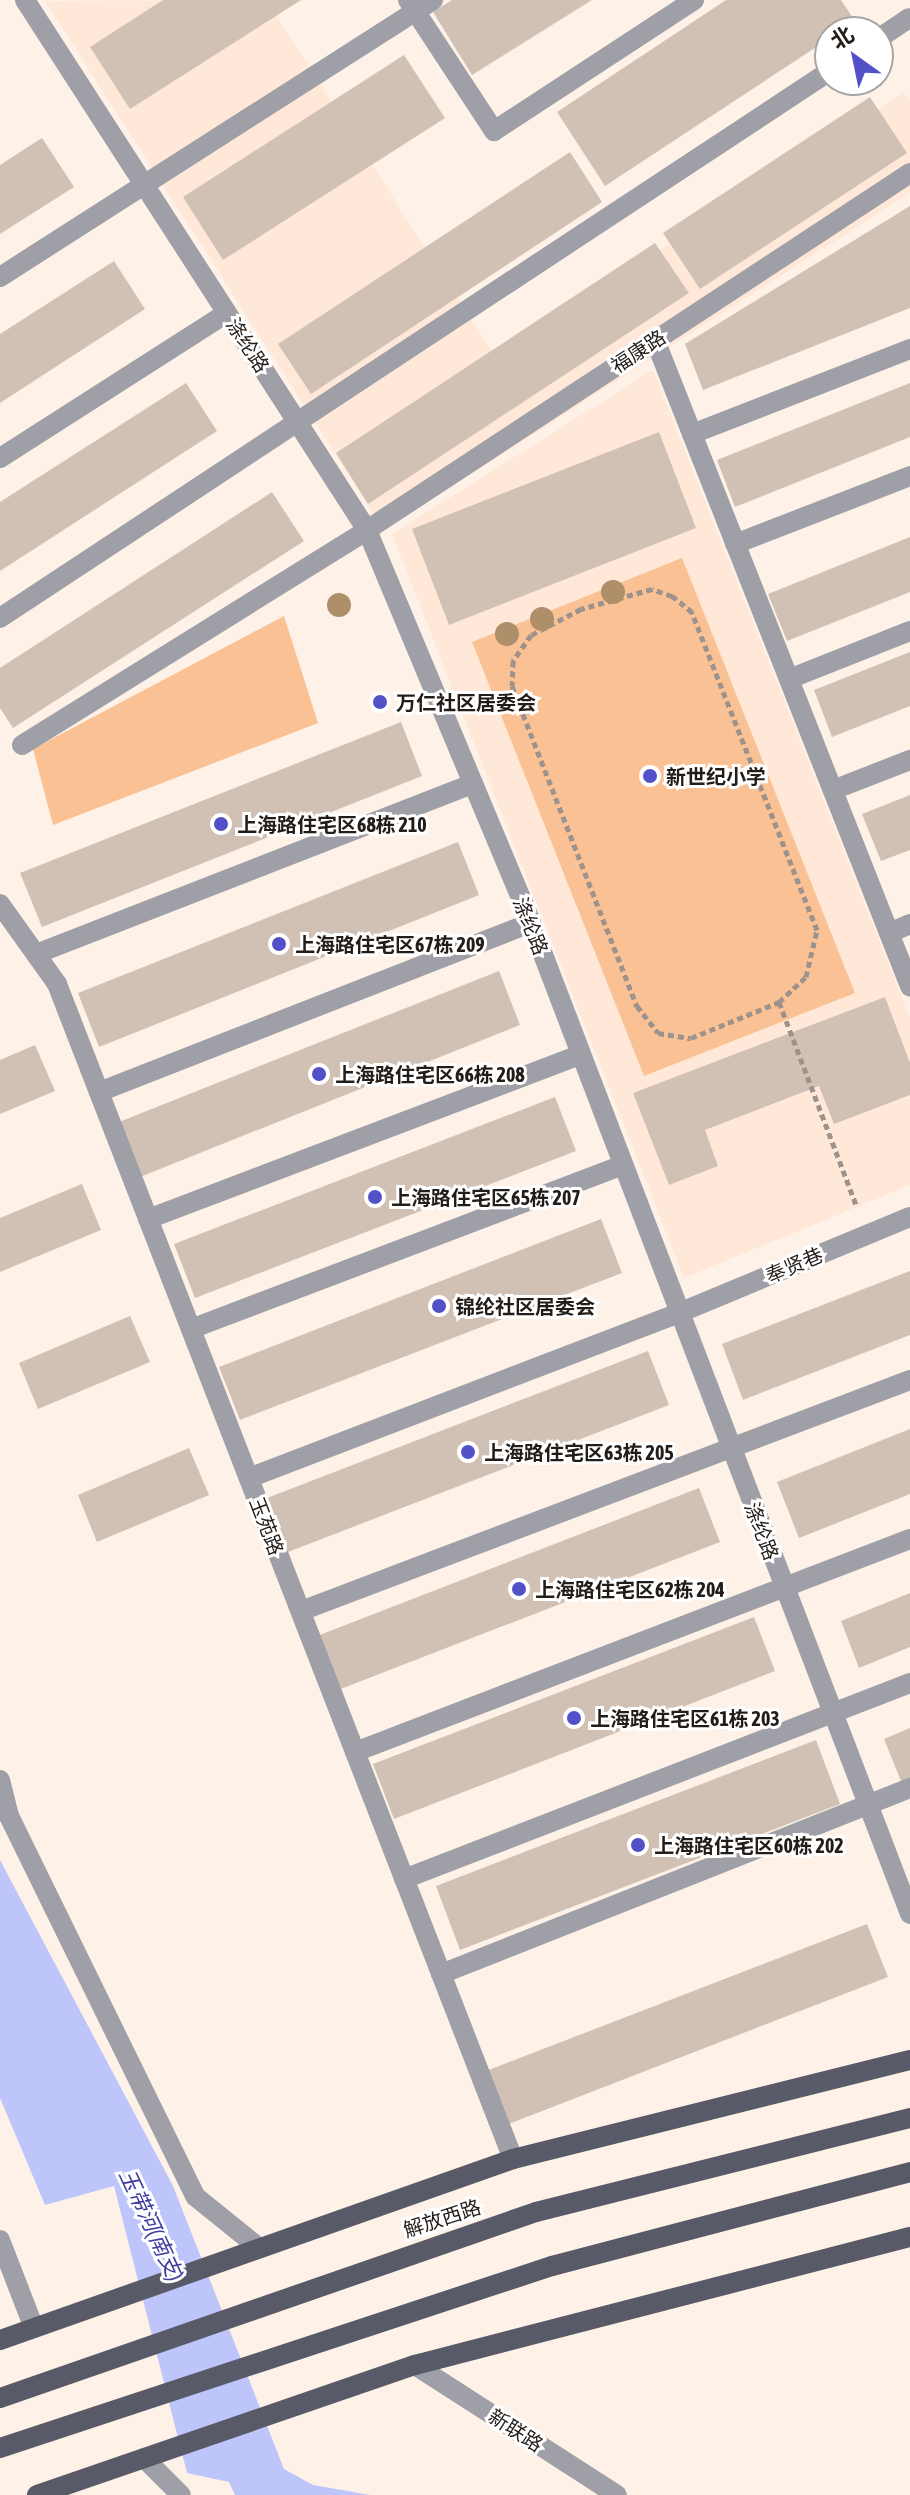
<!DOCTYPE html>
<meta charset="utf-8">
<style>
body{margin:0}
#map{position:relative;width:910px;height:2495px;overflow:hidden;background:#fef1e7;font-family:"Asap Condensed","Noto Sans SC",sans-serif}
div>[style]{position:absolute}
[style*='--x']{left:calc(var(--x)*1px);top:calc(var(--y)*1px);width:calc(var(--w)*1px);rotate:calc(var(--a)*1deg)}
.built>*{inset:0;background:#ffe8d7}
.green>*{inset:0;background:#fac294}
.water>*{inset:0;background:#bdc5fa}
.building>*{inset:0;background:#d1c1b5}
.path>*{height:5px;margin-top:-2.5px;transform-origin:0;background:repeating-linear-gradient(90deg,#9d938c 0 6px,transparent 0 10px)}
.minor>*{height:20px;margin:-10px;padding:0 10px;transform-origin:10px;border-radius:10px;background:#9e9fa7}
.major>*{height:20px;margin:-10px;padding:0 10px;transform-origin:10px;border-radius:10px;background:#585b67}
.trees>*{width:24px;height:24px;margin:-12px;border-radius:50%;background:#af8e6a}
.dots>*{width:22px;height:22px;translate:-50% -50%;box-sizing:border-box;border:4px solid #fff;border-radius:50%}
span{translate:-50% -50%;white-space:nowrap;text-align:center;line-height:1.15;-webkit-text-stroke:6px #fff;paint-order:stroke}
.street-label{font-size:20px;color:#231d19}
.poi-label{font-size:20px;color:#231d19;font-weight:700}
.left{translate:0 -50%;text-align:left}
.water-label{font-size:22px;color:#3f3ea1;font-style:italic}
.north{position:absolute;left:814px;top:16px;width:80px;height:80px;box-sizing:border-box;background:#fff;border:2px solid #a7a5a3;border-radius:50%;rotate:327deg;font-size:22px;font-weight:700;line-height:32px;text-align:center;color:#231d19}
.north::after{content:'';display:block;margin:auto;width:28px;height:36px;background:#5251c8;clip-path:polygon(50% 0,100% 100%,50% 72%,0 100%)}
</style>
<div id="map">
<div class="built">
<i style="clip-path:polygon(266px 0,495px 356px,904px 93px,910px 102px,910px 193px,384px 530px,45px 1px)"></i>
<i style="clip-path:polygon(653px 370px,910px 1018px,910px 1185px,684px 1278px,392px 534px)"></i>
</div>
<div class="green">
<i style="clip-path:polygon(682px 558px,855px 993px,644px 1076px,472px 642px)"></i>
<i style="clip-path:polygon(284px 616px,318px 723px,53px 825px,33px 749px)"></i>
</div>
<div class="water">
<i style="clip-path:polygon(0 1860px,173px 2186px,284px 2469px,313px 2485px,370px 2495px,235px 2495px,229px 2482px,187px 2473px,114px 2186px,45px 2205px,0 2098px)"></i>
</div>
<div class="building">
<i style="clip-path:polygon(163px 0,301px 0,130px 109px,90px 47px)"></i>
<i style="clip-path:polygon(452px 0,592px 0,472px 75px,433px 12px)"></i>
<i style="clip-path:polygon(726px 0,841px 0,855px 21px,830px 32px,830px 38px,605px 186px,557px 112px)"></i>
<i style="clip-path:polygon(404px 55px,445px 118px,223px 260px,183px 197px)"></i>
<i style="clip-path:polygon(870px 97px,907px 153px,700px 289px,663px 233px)"></i>
<i style="clip-path:polygon(42px 138px,74px 187px,0 234px,0 165px)"></i>
<i style="clip-path:polygon(570px 152px,602px 202px,311px 394px,278px 344px)"></i>
<i style="clip-path:polygon(910px 206px,910px 308px,703px 390px,685px 344px)"></i>
<i style="clip-path:polygon(655px 243px,689px 293px,368px 504px,336px 453px)"></i>
<i style="clip-path:polygon(114px 261px,145px 309px,0 403px,0 334px)"></i>
<i style="clip-path:polygon(186px 383px,217px 431px,0 571px,0 502px)"></i>
<i style="clip-path:polygon(910px 383px,910px 437px,735px 507px,717px 460px)"></i>
<i style="clip-path:polygon(659px 432px,696px 528px,449px 625px,412px 529px)"></i>
<i style="clip-path:polygon(272px 492px,304px 541px,13px 728px,0 708px,0 668px)"></i>
<i style="clip-path:polygon(910px 537px,910px 592px,787px 641px,768px 594px)"></i>
<i style="clip-path:polygon(910px 652px,910px 706px,832px 737px,814px 690px)"></i>
<i style="clip-path:polygon(401px 722px,422px 776px,42px 927px,20px 873px)"></i>
<i style="clip-path:polygon(910px 795px,910px 850px,881px 861px,862px 814px)"></i>
<i style="clip-path:polygon(458px 842px,479px 895px,99px 1047px,78px 993px)"></i>
<i style="clip-path:polygon(499px 971px,520px 1025px,140px 1177px,119px 1122px)"></i>
<i style="clip-path:polygon(885px 997px,910px 1063px,910px 1095px,834px 1124px,819px 1086px,705px 1130px,718px 1166px,669px 1185px,633px 1093px)"></i>
<i style="clip-path:polygon(35px 1045px,55px 1091px,0 1114px,0 1060px)"></i>
<i style="clip-path:polygon(555px 1097px,576px 1151px,195px 1298px,174px 1244px)"></i>
<i style="clip-path:polygon(82px 1184px,101px 1230px,0 1272px,0 1218px)"></i>
<i style="clip-path:polygon(601px 1219px,622px 1273px,240px 1420px,219px 1367px)"></i>
<i style="clip-path:polygon(910px 1271px,910px 1335px,743px 1400px,722px 1344px)"></i>
<i style="clip-path:polygon(130px 1316px,150px 1362px,38px 1409px,19px 1363px)"></i>
<i style="clip-path:polygon(648px 1351px,669px 1405px,288px 1552px,267px 1498px)"></i>
<i style="clip-path:polygon(910px 1429px,910px 1494px,799px 1538px,777px 1482px)"></i>
<i style="clip-path:polygon(189px 1448px,209px 1495px,97px 1542px,78px 1495px)"></i>
<i style="clip-path:polygon(699px 1488px,720px 1542px,338px 1690px,317px 1636px)"></i>
<i style="clip-path:polygon(910px 1593px,910px 1647px,859px 1668px,841px 1621px)"></i>
<i style="clip-path:polygon(754px 1617px,775px 1671px,394px 1819px,373px 1764px)"></i>
<i style="clip-path:polygon(910px 1728px,910px 1783px,903px 1786px,884px 1739px)"></i>
<i style="clip-path:polygon(816px 1740px,840px 1804px,460px 1950px,436px 1886px)"></i>
<i style="clip-path:polygon(867px 1924px,888px 1977px,506px 2125px,486px 2071px)"></i>
</div>
<div class="path">
<i style="--x:779;--y:1002;--w:37;--a:-43"></i>
<i style="--x:806;--y:977;--w:48;--a:-76.8"></i>
<i style="--x:817;--y:930;--w:342;--a:-111.5"></i>
<i style="--x:692;--y:612;--w:26;--a:-141"></i>
<i style="--x:672;--y:596;--w:21;--a:-161"></i>
<i style="--x:652;--y:589;--w:74;--a:164.3"></i>
<i style="--x:581;--y:609;--w:56;--a:152.5"></i>
<i style="--x:531;--y:635;--w:32;--a:125"></i>
<i style="--x:513;--y:661;--w:25;--a:92"></i>
<i style="--x:512;--y:686;--w:344;--a:68.7"></i>
<i style="--x:637;--y:1006;--w:34;--a:52"></i>
<i style="--x:658;--y:1033;--w:33;--a:9"></i>
<i style="--x:691;--y:1038;--w:95;--a:-22.2"></i>
<i style="--x:779;--y:1002;--w:219;--a:69.2"></i>
</div>
<div class="minor">
<i style="--x:25;--y:0;--w:631;--a:57.17"></i>
<i style="--x:367;--y:530;--w:426;--a:67.3"></i>
<i style="--x:531;--y:923;--w:1061;--a:69.07"></i>
<i style="--x:408;--y:0;--w:157;--a:56.7"></i>
<i style="--x:494;--y:131;--w:239;--a:-33.2"></i>
<i style="--x:878;--y:39;--w:37;--a:-34"></i>
<i style="--x:0;--y:277;--w:514;--a:-32.61"></i>
<i style="--x:655;--y:340;--w:695;--a:68.46"></i>
<i style="--x:692;--y:434;--w:234;--a:-21.3"></i>
<i style="--x:0;--y:458;--w:269;--a:-32.6"></i>
<i style="--x:735;--y:544;--w:188;--a:-21.2"></i>
<i style="--x:0;--y:618;--w:994;--a:-33.39"></i>
<i style="--x:789;--y:679;--w:130;--a:-21.6"></i>
<i style="--x:22;--y:745;--w:407;--a:-31.9"></i>
<i style="--x:367;--y:530;--w:650;--a:-33.32"></i>
<i style="--x:833;--y:790;--w:83;--a:-21.3"></i>
<i style="--x:0;--y:904;--w:98;--a:54.5"></i>
<i style="--x:57;--y:984;--w:1260;--a:68.79"></i>
<i style="--x:889;--y:933;--w:23;--a:-23"></i>
<i style="--x:36;--y:954;--w:469;--a:-21.3"></i>
<i style="--x:99;--y:1092;--w:464;--a:-21.4"></i>
<i style="--x:148;--y:1219;--w:462;--a:-20.8"></i>
<i style="--x:191;--y:1329;--w:461;--a:-20.8"></i>
<i style="--x:249;--y:1478;--w:461;--a:-21"></i>
<i style="--x:679;--y:1313;--w:250;--a:-22.6"></i>
<i style="--x:301;--y:1611;--w:651;--a:-20.77"></i>
<i style="--x:355;--y:1752;--w:594;--a:-21"></i>
<i style="--x:0;--y:1780;--w:37;--a:76"></i>
<i style="--x:9;--y:1816;--w:424;--a:63.9"></i>
<i style="--x:196;--y:2197;--w:80;--a:38.9"></i>
<i style="--x:404;--y:1879;--w:543;--a:-21.17"></i>
<i style="--x:441;--y:1974;--w:505;--a:-21.63"></i>
<i style="--x:0;--y:2240;--w:94;--a:68.9"></i>
<i style="--x:415;--y:2365;--w:240;--a:32.8"></i>
<i style="--x:144;--y:2458;--w:52;--a:45"></i>
</div>
<div class="major">
<i style="--x:0;--y:2340;--w:544;--a:-19.43"></i>
<i style="--x:513;--y:2159;--w:409;--a:-14"></i>
<i style="--x:0;--y:2398;--w:567;--a:-19.14"></i>
<i style="--x:536;--y:2212;--w:386;--a:-14.1"></i>
<i style="--x:0;--y:2448;--w:581;--a:-18.25"></i>
<i style="--x:552;--y:2266;--w:370;--a:-14.7"></i>
<i style="--x:37;--y:2495;--w:400;--a:-19"></i>
<i style="--x:415;--y:2365;--w:511;--a:-14.5"></i>
</div>
<div class="trees">
<i style="left:613px;top:592px"></i>
<i style="left:339px;top:605px"></i>
<i style="left:542px;top:619px"></i>
<i style="left:507px;top:634px"></i>
</div>
<div class="dots">
<i style="left:380px;top:702px;background:#5251c8"></i>
<i style="left:650px;top:776px;background:#5251c8"></i>
<i style="left:221px;top:824px;background:#5251c8"></i>
<i style="left:279px;top:944px;background:#5251c8"></i>
<i style="left:319px;top:1074px;background:#5251c8"></i>
<i style="left:375px;top:1197px;background:#5251c8"></i>
<i style="left:439px;top:1306px;background:#5251c8"></i>
<i style="left:468px;top:1452px;background:#5251c8"></i>
<i style="left:519px;top:1589px;background:#5251c8"></i>
<i style="left:574px;top:1718px;background:#5251c8"></i>
<i style="left:638px;top:1845px;background:#5251c8"></i>
</div>
<div class="street-label">
<span style="left:248px;top:345px;rotate:57deg">涤纶路</span>
<span style="left:638px;top:351px;rotate:-33deg">福康路</span>
<span style="left:531px;top:926px;rotate:68deg">涤纶路</span>
<span style="left:794px;top:1265px;rotate:-23deg">奉贤巷</span>
<span style="left:267px;top:1526px;rotate:69deg">玉苑路</span>
<span style="left:762px;top:1531px;rotate:69deg">涤纶路</span>
<span style="left:442px;top:2218px;rotate:-18deg">解放西路</span>
<span style="left:516px;top:2430px;rotate:33deg">新联路</span>
</div>
<div class="poi-label">
<span class="left" style="left:396px;top:702px">万仁社区居委会</span>
<span class="left" style="left:666px;top:776px">新世纪小学</span>
<span class="left" style="left:237px;top:824px">上海路住宅区68栋 210</span>
<span class="left" style="left:295px;top:944px">上海路住宅区67栋 209</span>
<span class="left" style="left:335px;top:1074px">上海路住宅区66栋 208</span>
<span class="left" style="left:391px;top:1197px">上海路住宅区65栋 207</span>
<span class="left" style="left:455px;top:1306px">锦纶社区居委会</span>
<span class="left" style="left:484px;top:1452px">上海路住宅区63栋 205</span>
<span class="left" style="left:535px;top:1589px">上海路住宅区62栋 204</span>
<span class="left" style="left:590px;top:1718px">上海路住宅区61栋 203</span>
<span class="left" style="left:654px;top:1845px">上海路住宅区60栋 202</span>
</div>
<div class="water-label">
<span style="left:151px;top:2225px;rotate:65deg">玉带河(南支)</span>
</div>
<div class="north">北</div>
</div>
